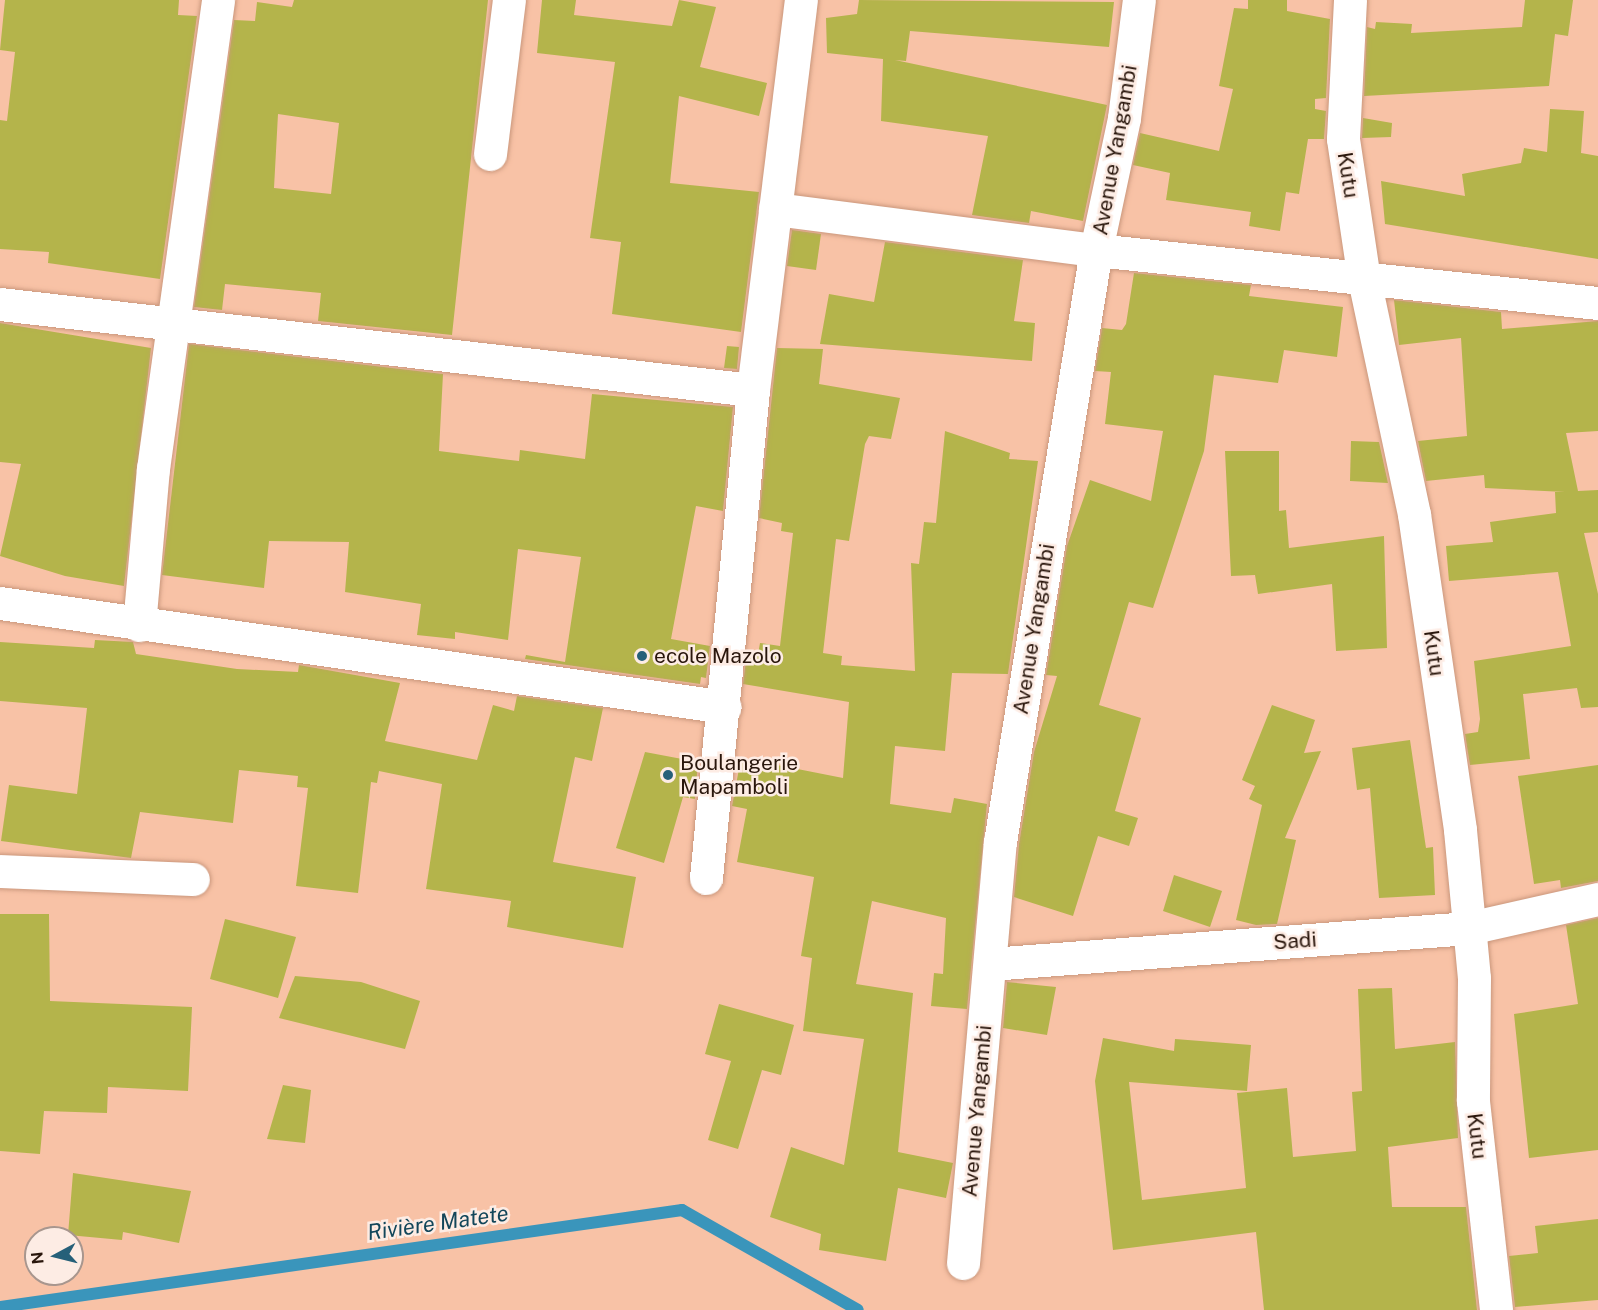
<!DOCTYPE html>
<meta charset="utf-8">
<style>
body{margin:0}
#map{position:relative;width:1598px;height:1310px;overflow:hidden;background:#f8c2a6;font-family:"Public Sans",sans-serif}
div>[style]{position:absolute}
[style*='--x']{left:calc(var(--x)*1px);top:calc(var(--y)*1px);width:calc(var(--w)*1px);rotate:calc(var(--a)*1deg)}
.stream>*{height:12px;margin:-6px;padding:0 6px;transform-origin:6px;border-radius:6px;background:#3a95bb}
.building>*{inset:0;background:#b4b44b}
.roads{filter:drop-shadow(0 0 2px #ca977c) drop-shadow(0 0 2px #ca977c)}
.minor>*{height:33px;margin:-16.5px;padding:0 16.5px;transform-origin:16.5px;border-radius:16.5px;background:#fff}
.dots>*{width:16px;height:16px;translate:-50% -50%;box-sizing:border-box;border:3px solid #fdece4;border-radius:50%}
span{translate:-50% -50%;white-space:nowrap;text-align:center;line-height:1.15;-webkit-text-stroke:5px #fdece4;paint-order:stroke}
.street-label{font-size:21px;color:#29160c}
.poi-label{font-size:21px;color:#29160c}
.left{translate:0 -50%;text-align:left}
.water-label{font-size:22px;color:#12465a;font-style:italic}
.north{position:absolute;left:24px;top:1226px;width:60px;height:60px;box-sizing:border-box;background:#fdece4;border:2px solid #a8968e;border-radius:50%;rotate:263deg;font-size:16px;font-weight:700;line-height:24px;text-align:center;color:#29160c}
.north::after{content:'';display:block;margin:auto;width:21px;height:27px;background:#266079;clip-path:polygon(50% 0,100% 100%,50% 72%,0 100%)}
</style>
<div id="map">
<div class="stream">
<i style="--x:0;--y:1307;--w:689;--a:-8.09"></i>
<i style="--x:682;--y:1210;--w:202;--a:29.6"></i>
</div>
<div class="building">
<i style="clip-path:polygon(5px 0,179px 0,178px 15px,197px 16px,160px 279px,48px 263px,49px 252px,0 249px,0 120px,7px 121px,15px 52px,0 50px)"></i>
<i style="clip-path:polygon(evenodd,294px 0,488px 0,452px 335px,318px 321px,321px 293px,225px 284px,222px 310px,194px 307px,234px 20px,255px 21px,257px 2px,292px 7px,294px 0,278px 114px,339px 123px,331px 194px,274px 188px,278px 114px)"></i>
<i style="clip-path:polygon(542px 0,576px 0,574px 15px,672px 26px,679px 0,716px 7px,700px 67px,767px 83px,759px 116px,679px 96px,670px 183px,759px 192px,741px 332px,612px 314px,621px 242px,590px 238px,615px 62px,537px 53px)"></i>
<i style="clip-path:polygon(859px 0,1114px 2px,1109px 47px,910px 31px,906px 61px,895px 60px,1107px 105px,1083px 221px,1031px 211px,1029px 223px,972px 215px,988px 136px,881px 121px,883px 59px,827px 53px,826px 18px,857px 14px)"></i>
<i style="clip-path:polygon(1248px 0,1287px 0,1287px 11px,1330px 19px,1326px 98px,1315px 99px,1315px 109px,1326px 111px,1324px 139px,1308px 139px,1299px 194px,1286px 192px,1280px 231px,1249px 226px,1251px 212px,1166px 200px,1170px 173px,1133px 165px,1140px 133px,1219px 151px,1233px 89px,1219px 86px,1234px 8px,1248px 9px)"></i>
<i style="clip-path:polygon(1525px 0,1573px 0,1568px 36px,1555px 34px,1549px 86px,1364px 96px,1367px 27px,1375px 29px,1376px 22px,1412px 24px,1411px 33px,1522px 27px)"></i>
<i style="clip-path:polygon(1550px 109px,1584px 111px,1581px 153px,1598px 156px,1598px 259px,1385px 224px,1381px 181px,1465px 196px,1462px 174px,1521px 163px,1524px 148px,1547px 152px)"></i>
<i style="clip-path:polygon(1363px 118px,1392px 123px,1391px 137px,1362px 138px)"></i>
<i style="clip-path:polygon(792px 230px,821px 234px,816px 270px,787px 266px)"></i>
<i style="clip-path:polygon(885px 242px,1023px 260px,1014px 321px,1035px 323px,1032px 361px,820px 344px,829px 294px,874px 302px)"></i>
<i style="clip-path:polygon(1134px 273px,1251px 285px,1249px 296px,1343px 307px,1337px 357px,1284px 350px,1278px 383px,1214px 375px,1204px 451px,1153px 608px,1129px 602px,1099px 705px,1141px 718px,1115px 811px,1138px 818px,1129px 846px,1098px 836px,1073px 916px,1014px 897px,1019px 844px,1034px 752px,1057px 676px,1046px 675px,1067px 546px,1090px 480px,1151px 501px,1163px 431px,1105px 424px,1111px 372px,1095px 371px,1102px 328px,1122px 330px,1126px 324px)"></i>
<i style="clip-path:polygon(1394px 300px,1501px 312px,1502px 329px,1598px 321px,1598px 431px,1566px 433px,1578px 491px,1598px 490px,1598px 532px,1584px 533px,1598px 594px,1598px 707px,1581px 708px,1577px 688px,1523px 694px,1530px 759px,1470px 765px,1465px 734px,1478px 732px,1480px 719px,1474px 661px,1571px 646px,1558px 572px,1449px 581px,1446px 546px,1493px 542px,1490px 522px,1556px 513px,1555px 492px,1565px 492px,1485px 488px,1484px 475px,1426px 481px,1418px 441px,1467px 436px,1461px 338px,1399px 345px)"></i>
<i style="clip-path:polygon(0 323px,151px 348px,124px 586px,65px 576px,0 556px,21px 464px,0 462px)"></i>
<i style="clip-path:polygon(189px 344px,443px 374px,439px 451px,519px 461px,520px 450px,585px 459px,592px 394px,733px 407px,723px 511px,696px 506px,671px 639px,710px 646px,706px 678px,701px 677px,700px 684px,525px 659px,526px 655px,565px 662px,581px 557px,518px 549px,508px 640px,455px 632px,455px 639px,417px 635px,421px 604px,345px 592px,349px 542px,269px 541px,264px 588px,162px 575px)"></i>
<i style="clip-path:polygon(727px 346px,739px 347px,737px 369px,724px 368px)"></i>
<i style="clip-path:polygon(777px 348px,823px 349px,819px 384px,900px 398px,891px 439px,869px 436px,865px 444px,849px 541px,836px 539px,823px 653px,842px 656px,841px 665px,915px 671px,911px 563px,919px 564px,924px 522px,936px 523px,945px 431px,1010px 453px,1009px 459px,1038px 461px,1008px 674px,952px 673px,945px 751px,895px 746px,890px 804px,951px 813px,954px 798px,987px 804px,967px 1009px,931px 1006px,934px 973px,943px 974px,946px 918px,872px 901px,856px 984px,913px 993px,898px 1152px,953px 1163px,946px 1198px,898px 1188px,886px 1261px,819px 1250px,821px 1234px,770px 1217px,791px 1147px,844px 1165px,864px 1039px,803px 1031px,812px 958px,801px 956px,814px 877px,737px 862px,747px 809px,732px 806px,741px 758px,843px 778px,849px 702px,743px 684px,747px 652px,758px 654px,760px 643px,780px 646px,793px 533px,781px 531px,782px 523px,759px 518px)"></i>
<i style="clip-path:polygon(1351px 441px,1379px 442px,1388px 483px,1350px 481px)"></i>
<i style="clip-path:polygon(1225px 451px,1279px 451px,1279px 511px,1286px 510px,1289px 548px,1384px 536px,1387px 648px,1336px 651px,1332px 584px,1258px 594px,1255px 575px,1231px 576px)"></i>
<i style="clip-path:polygon(95px 640px,133px 642px,136px 654px,237px 669px,298px 672px,299px 665px,400px 683px,385px 741px,477px 760px,493px 705px,514px 711px,517px 696px,603px 708px,592px 761px,575px 757px,553px 862px,636px 877px,623px 948px,507px 927px,511px 901px,426px 889px,442px 784px,379px 771px,377px 783px,371px 782px,358px 893px,296px 886px,308px 788px,297px 787px,298px 776px,239px 770px,233px 823px,140px 812px,131px 858px,1px 841px,9px 785px,77px 794px,87px 708px,0 701px,0 642px,94px 648px)"></i>
<i style="clip-path:polygon(1272px 705px,1315px 720px,1304px 753px,1321px 751px,1285px 838px,1296px 840px,1277px 924px,1256px 925px,1236px 920px,1262px 805px,1249px 799px,1255px 786px,1242px 780px)"></i>
<i style="clip-path:polygon(1410px 740px,1426px 848px,1433px 847px,1435px 895px,1379px 898px,1370px 788px,1357px 790px,1352px 748px)"></i>
<i style="clip-path:polygon(645px 752px,698px 762px,695px 799px,683px 797px,664px 863px,616px 848px)"></i>
<i style="clip-path:polygon(1598px 765px,1598px 881px,1561px 888px,1560px 880px,1534px 884px,1518px 776px)"></i>
<i style="clip-path:polygon(1174px 875px,1222px 891px,1210px 927px,1163px 911px)"></i>
<i style="clip-path:polygon(0 914px,49px 914px,50px 1001px,192px 1007px,188px 1091px,108px 1087px,107px 1113px,44px 1111px,40px 1154px,0 1151px)"></i>
<i style="clip-path:polygon(1598px 918px,1598px 1150px,1529px 1158px,1514px 1014px,1578px 1004px,1566px 925px)"></i>
<i style="clip-path:polygon(225px 919px,296px 937px,278px 998px,210px 979px)"></i>
<i style="clip-path:polygon(295px 976px,361px 982px,420px 1001px,405px 1049px,279px 1018px)"></i>
<i style="clip-path:polygon(1007px 982px,1056px 987px,1047px 1035px,1003px 1028px)"></i>
<i style="clip-path:polygon(1392px 988px,1395px 1049px,1455px 1042px,1458px 1138px,1388px 1147px,1392px 1207px,1466px 1207px,1477px 1310px,1264px 1310px,1256px 1232px,1113px 1250px,1095px 1081px,1103px 1038px,1174px 1051px,1175px 1039px,1251px 1045px,1247px 1091px,1129px 1082px,1142px 1200px,1246px 1188px,1237px 1093px,1287px 1088px,1293px 1157px,1356px 1151px,1352px 1092px,1362px 1091px,1358px 989px)"></i>
<i style="clip-path:polygon(719px 1004px,794px 1025px,781px 1075px,762px 1070px,738px 1149px,708px 1140px,731px 1061px,705px 1054px)"></i>
<i style="clip-path:polygon(283px 1085px,311px 1090px,305px 1143px,267px 1139px)"></i>
<i style="clip-path:polygon(73px 1173px,191px 1191px,179px 1243px,123px 1232px,122px 1240px,68px 1235px)"></i>
<i style="clip-path:polygon(1598px 1219px,1598px 1300px,1515px 1307px,1509px 1256px,1538px 1253px,1535px 1226px)"></i>
</div>
<div class="roads">
<div class="minor">
<i style="--x:1350;--y:0;--w:139;--a:92.9"></i>
<i style="--x:1343;--y:139;--w:142;--a:81.5"></i>
<i style="--x:1364;--y:279;--w:240;--a:78"></i>
<i style="--x:1414;--y:514;--w:319;--a:81.7"></i>
<i style="--x:1460;--y:830;--w:149;--a:84.6"></i>
<i style="--x:1474;--y:978;--w:123;--a:90.5"></i>
<i style="--x:1473;--y:1101;--w:210;--a:83.7"></i>
<i style="--x:490;--y:154;--w:155;--a:-83"></i>
<i style="--x:775;--y:209;--w:324;--a:7.3"></i>
<i style="--x:1096;--y:250;--w:505;--a:6.03"></i>
<i style="--x:0;--y:304;--w:758;--a:6.52"></i>
<i style="--x:0;--y:603;--w:732;--a:8.16"></i>
<i style="--x:139;--y:625;--w:157;--a:-84.9"></i>
<i style="--x:153;--y:469;--w:473;--a:-82.1"></i>
<i style="--x:0;--y:871;--w:193;--a:2.4"></i>
<i style="--x:706;--y:878;--w:490;--a:-84.5"></i>
<i style="--x:753;--y:390;--w:393;--a:-83"></i>
<i style="--x:990;--y:964;--w:480;--a:-4.3"></i>
<i style="--x:1469;--y:928;--w:132;--a:-12.7"></i>
<i style="--x:963;--y:1263;--w:423;--a:-85"></i>
<i style="--x:1000;--y:842;--w:600;--a:-80.79"></i>
<i style="--x:1096;--y:250;--w:135;--a:-78"></i>
<i style="--x:1124;--y:118;--w:119;--a:-82.8"></i>
</div>
</div>
<div class="dots">
<i style="left:642px;top:656px;background:#266079"></i>
<i style="left:668px;top:775px;background:#266079"></i>
</div>
<div class="street-label">
<span style="left:1115px;top:150px;rotate:-80deg">Avenue Yangambi</span>
<span style="left:1348px;top:175px;rotate:81deg">Kutu</span>
<span style="left:1034px;top:629px;rotate:-81deg">Avenue Yangambi</span>
<span style="left:1434px;top:653px;rotate:82deg">Kutu</span>
<span style="left:1295px;top:941px;rotate:-4deg">Sadi</span>
<span style="left:977px;top:1111px;rotate:-85deg">Avenue Yangambi</span>
<span style="left:1477px;top:1136px;rotate:83deg">Kutu</span>
</div>
<div class="poi-label">
<span class="left" style="left:654px;top:656px">ecole Mazolo</span>
<span class="left" style="left:680px;top:775px">Boulangerie<br>Mapamboli</span>
</div>
<div class="water-label">
<span style="left:438px;top:1223px;rotate:-8deg">Rivière Matete</span>
</div>
<div class="north">N</div>
</div>
